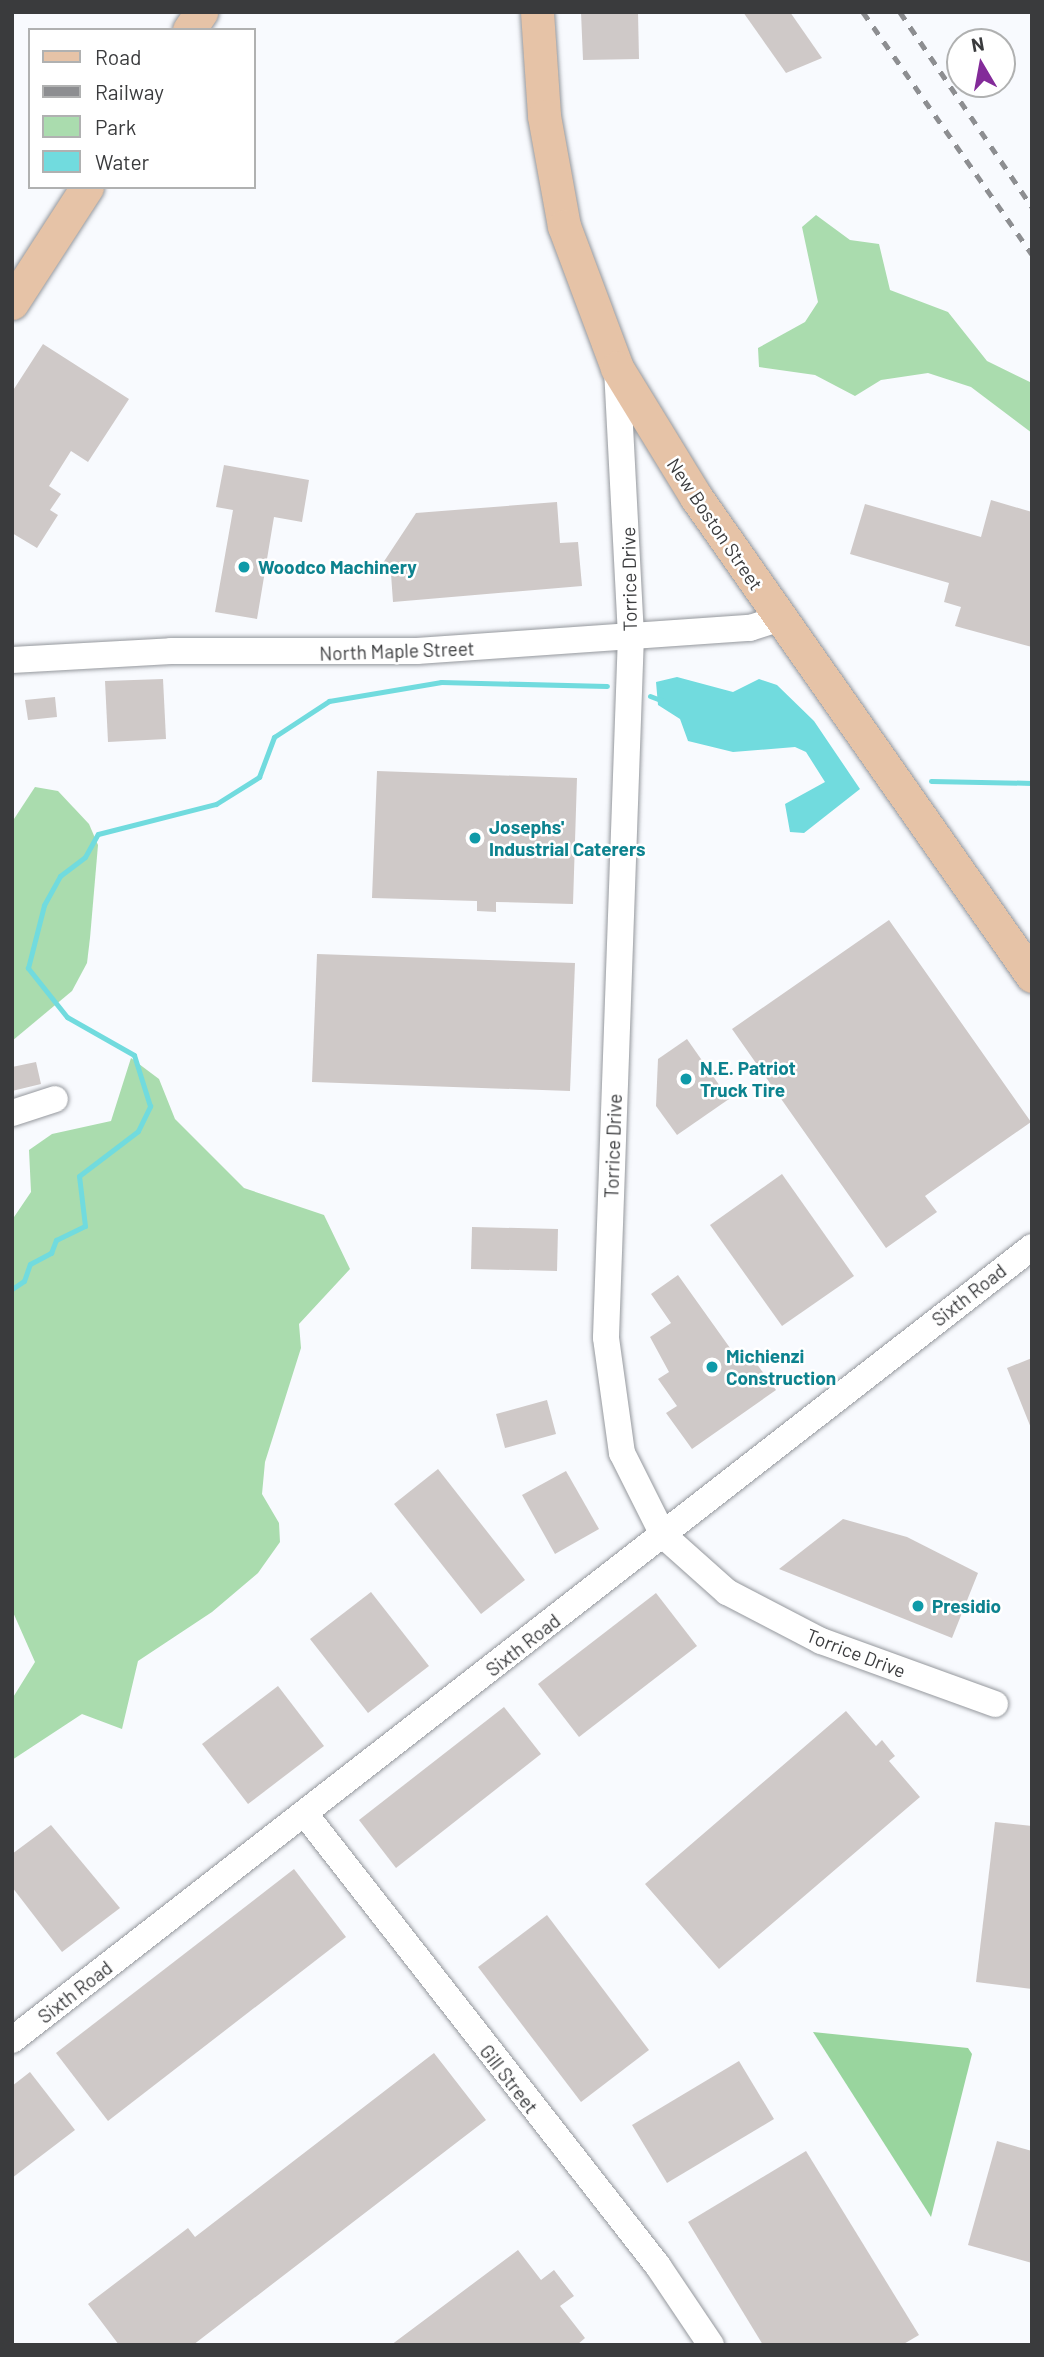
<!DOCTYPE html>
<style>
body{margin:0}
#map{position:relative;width:1044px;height:2357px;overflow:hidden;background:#f8fafe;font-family:Barlow,sans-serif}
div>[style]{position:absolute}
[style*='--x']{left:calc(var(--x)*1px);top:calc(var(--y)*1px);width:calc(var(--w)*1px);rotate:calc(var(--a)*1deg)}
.green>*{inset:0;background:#aadcae}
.forest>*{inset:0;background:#99d59e}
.water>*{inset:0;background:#71dbde}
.stream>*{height:5px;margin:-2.5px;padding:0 2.5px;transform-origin:2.5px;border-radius:2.5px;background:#71dbde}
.building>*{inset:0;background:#cfc9c8}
.roads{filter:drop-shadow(0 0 2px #95989d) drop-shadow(0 0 2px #95989d)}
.minor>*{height:26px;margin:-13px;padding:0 13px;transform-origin:13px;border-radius:13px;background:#fff}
.major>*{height:33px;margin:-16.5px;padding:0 16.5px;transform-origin:16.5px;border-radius:16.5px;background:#e6c3a7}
.rail>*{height:5px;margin-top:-2.5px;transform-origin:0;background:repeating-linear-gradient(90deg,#8d8e91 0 9px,transparent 0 18px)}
.dots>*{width:19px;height:19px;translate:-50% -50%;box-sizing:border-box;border:4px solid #fff;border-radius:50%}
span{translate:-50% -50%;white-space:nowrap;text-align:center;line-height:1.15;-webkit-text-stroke:5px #fff;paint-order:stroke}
.street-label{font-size:19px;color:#3a3b3d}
.culture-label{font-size:19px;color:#0d838f;font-weight:700}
.left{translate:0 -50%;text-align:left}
.frame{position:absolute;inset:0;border:14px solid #3a3b3d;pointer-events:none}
.legend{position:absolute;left:28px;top:28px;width:228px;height:161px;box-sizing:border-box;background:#fff;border:2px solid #b0b1b1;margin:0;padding:9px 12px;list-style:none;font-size:21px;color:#3a3b3d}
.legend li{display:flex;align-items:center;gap:14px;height:35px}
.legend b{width:35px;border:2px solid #b0b1b1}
.north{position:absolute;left:946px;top:28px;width:70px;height:70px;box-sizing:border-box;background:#fff;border:2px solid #b0b1b1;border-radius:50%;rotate:350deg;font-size:19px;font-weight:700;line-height:28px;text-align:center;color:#3a3b3d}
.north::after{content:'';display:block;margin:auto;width:24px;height:32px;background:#832b99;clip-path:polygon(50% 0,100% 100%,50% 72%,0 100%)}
</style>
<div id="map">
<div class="green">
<i style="clip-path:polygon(816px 215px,850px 240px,879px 244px,890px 290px,948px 312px,987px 361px,1032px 383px,1032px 433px,971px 387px,928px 373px,881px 380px,855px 396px,815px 375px,759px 367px,758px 348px,805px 322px,818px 302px,802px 227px)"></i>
<i style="clip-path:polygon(35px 787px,58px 791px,89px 824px,98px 845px,90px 938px,87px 963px,72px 991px,12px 1041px,12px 822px)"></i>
<i style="clip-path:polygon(131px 1058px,159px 1079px,175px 1119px,244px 1188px,324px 1215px,350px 1269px,299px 1324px,301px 1348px,265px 1462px,262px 1494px,279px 1523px,280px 1542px,258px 1573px,212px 1612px,138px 1661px,122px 1729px,82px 1714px,12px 1760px,12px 1699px,35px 1662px,12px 1610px,12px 1220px,31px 1192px,29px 1150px,52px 1134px,111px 1121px)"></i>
</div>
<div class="forest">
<i style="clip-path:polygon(813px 2032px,968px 2048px,972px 2054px,931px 2217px)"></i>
</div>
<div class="water">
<i style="clip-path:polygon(677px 677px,733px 692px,759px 679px,777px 685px,814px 721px,860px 789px,804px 833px,790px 832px,785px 804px,825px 782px,806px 752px,795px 747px,733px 752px,688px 741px,680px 719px,658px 705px,656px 682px)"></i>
</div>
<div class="stream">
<i style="--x:650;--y:696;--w:14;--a:21"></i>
<i style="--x:931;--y:781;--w:101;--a:1.1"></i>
<i style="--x:12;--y:1289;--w:14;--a:-34"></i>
<i style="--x:24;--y:1281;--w:18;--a:-71"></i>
<i style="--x:30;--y:1264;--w:24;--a:-28"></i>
<i style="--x:51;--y:1253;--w:14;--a:-69"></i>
<i style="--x:56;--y:1240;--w:32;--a:-26"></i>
<i style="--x:85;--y:1226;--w:50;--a:-96.8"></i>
<i style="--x:79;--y:1176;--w:74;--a:-37.3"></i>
<i style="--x:138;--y:1131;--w:28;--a:-64"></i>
<i style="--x:150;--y:1106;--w:53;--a:-107.4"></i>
<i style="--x:134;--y:1055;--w:77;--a:-150.4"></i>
<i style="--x:67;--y:1017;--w:63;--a:-128.5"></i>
<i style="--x:28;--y:968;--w:65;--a:-75.7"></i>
<i style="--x:44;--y:905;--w:33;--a:-61"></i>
<i style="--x:60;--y:876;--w:31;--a:-37"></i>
<i style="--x:85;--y:857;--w:26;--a:-61"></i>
<i style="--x:98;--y:834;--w:122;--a:-14.3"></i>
<i style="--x:216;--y:804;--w:51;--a:-32.1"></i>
<i style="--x:259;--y:777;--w:43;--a:-69.4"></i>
<i style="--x:274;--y:737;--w:66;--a:-33.2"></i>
<i style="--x:329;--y:701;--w:114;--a:-9.6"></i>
<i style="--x:441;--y:682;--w:166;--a:1.4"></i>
</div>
<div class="building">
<i style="clip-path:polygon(581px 12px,638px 12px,639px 59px,583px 60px)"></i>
<i style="clip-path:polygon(743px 12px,790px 12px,822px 58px,786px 73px)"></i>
<i style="clip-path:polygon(43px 344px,129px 399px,88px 462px,71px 451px,49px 486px,61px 494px,50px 510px,58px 515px,37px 548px,12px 533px,12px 392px)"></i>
<i style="clip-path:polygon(224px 465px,309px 480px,302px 522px,274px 517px,257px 619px,215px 612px,233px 510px,216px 507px)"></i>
<i style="clip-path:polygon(991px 500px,1032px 512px,1032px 647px,955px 626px,961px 607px,944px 602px,949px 583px,850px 554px,865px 504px,981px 537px)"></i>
<i style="clip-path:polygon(557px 502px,560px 543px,578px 542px,582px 586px,393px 602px,391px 574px,379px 569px,416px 513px)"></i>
<i style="clip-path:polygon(163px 679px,166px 739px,108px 742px,105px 681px)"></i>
<i style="clip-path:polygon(55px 697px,57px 717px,28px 720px,25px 700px)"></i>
<i style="clip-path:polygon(377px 771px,577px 778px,573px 904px,496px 902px,496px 912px,477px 911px,477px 901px,372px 898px)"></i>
<i style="clip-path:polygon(889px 920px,1031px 1122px,925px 1196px,937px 1212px,886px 1248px,732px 1029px)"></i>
<i style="clip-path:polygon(317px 954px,575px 963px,570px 1091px,312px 1082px)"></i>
<i style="clip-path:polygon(687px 1039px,729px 1099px,677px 1135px,656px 1106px,658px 1059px)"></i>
<i style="clip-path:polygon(36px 1062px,41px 1084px,12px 1091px,12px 1067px)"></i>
<i style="clip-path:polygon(782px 1174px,854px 1276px,782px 1326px,710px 1225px)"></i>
<i style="clip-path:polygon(472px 1227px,558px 1229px,557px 1271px,471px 1269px)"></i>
<i style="clip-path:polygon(678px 1275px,740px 1362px,750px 1355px,776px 1390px,692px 1449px,666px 1413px,677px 1406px,658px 1379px,669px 1372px,650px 1337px,671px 1323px,651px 1294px)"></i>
<i style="clip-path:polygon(1032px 1358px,1032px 1428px,1031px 1428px,1007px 1368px)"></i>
<i style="clip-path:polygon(547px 1400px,556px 1434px,505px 1448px,496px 1414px)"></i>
<i style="clip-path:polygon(438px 1469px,525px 1580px,481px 1614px,394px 1504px)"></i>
<i style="clip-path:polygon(566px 1471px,599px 1529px,555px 1554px,522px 1495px)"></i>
<i style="clip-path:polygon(843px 1519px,907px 1537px,978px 1573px,952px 1638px,779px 1569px)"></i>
<i style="clip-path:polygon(371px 1592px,429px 1666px,368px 1713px,310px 1639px)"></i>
<i style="clip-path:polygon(656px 1593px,697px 1646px,579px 1737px,538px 1684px)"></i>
<i style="clip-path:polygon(278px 1686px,324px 1746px,248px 1804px,202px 1744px)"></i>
<i style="clip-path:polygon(504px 1707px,541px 1754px,396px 1868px,359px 1820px)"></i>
<i style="clip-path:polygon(846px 1711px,876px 1746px,882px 1740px,895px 1756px,889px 1761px,920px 1797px,719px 1969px,645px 1884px)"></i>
<i style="clip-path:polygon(995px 1822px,1032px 1826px,1032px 1989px,976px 1982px)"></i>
<i style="clip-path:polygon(51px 1825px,120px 1908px,62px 1952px,12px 1887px,12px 1854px)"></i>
<i style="clip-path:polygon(294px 1869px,346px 1937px,108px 2121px,56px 2053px)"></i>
<i style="clip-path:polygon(547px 1915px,649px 2050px,581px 2102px,478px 1967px)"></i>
<i style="clip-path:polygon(434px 2053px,486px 2120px,193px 2345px,119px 2345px,88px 2304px,188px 2228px,195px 2237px)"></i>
<i style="clip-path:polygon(739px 2061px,774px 2119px,667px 2183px,632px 2125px)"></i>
<i style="clip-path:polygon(30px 2072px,75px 2130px,12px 2178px,12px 2086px)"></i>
<i style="clip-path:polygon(997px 2141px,1032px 2151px,1032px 2263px,968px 2245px)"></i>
<i style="clip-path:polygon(806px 2151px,919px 2335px,902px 2345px,763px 2345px,688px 2222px)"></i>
<i style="clip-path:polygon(518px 2250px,541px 2280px,554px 2270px,574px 2296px,560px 2306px,585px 2338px,577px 2345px,391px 2345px)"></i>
</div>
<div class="roads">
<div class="minor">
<i style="--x:617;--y:369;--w:266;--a:87"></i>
<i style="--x:631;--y:635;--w:703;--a:92.04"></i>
<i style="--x:606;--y:1338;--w:116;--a:82.1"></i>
<i style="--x:622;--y:1453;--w:92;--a:63.4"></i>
<i style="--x:663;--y:1535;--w:86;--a:41.7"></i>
<i style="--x:727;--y:1592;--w:106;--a:27.5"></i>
<i style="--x:821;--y:1641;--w:185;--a:19.9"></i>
<i style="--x:12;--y:660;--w:159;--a:-3.2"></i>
<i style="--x:171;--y:651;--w:246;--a:0"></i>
<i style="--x:417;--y:651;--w:334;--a:-4"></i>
<i style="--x:750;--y:628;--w:32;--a:-18"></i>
<i style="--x:12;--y:1113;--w:45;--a:-18"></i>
<i style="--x:305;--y:1814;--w:574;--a:52.01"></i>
<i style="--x:658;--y:2266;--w:95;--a:56.1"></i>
<i style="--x:12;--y:2040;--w:1292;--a:-37.86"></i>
</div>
<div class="major">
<i style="--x:537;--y:12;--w:104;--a:86.1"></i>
<i style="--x:544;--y:116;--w:112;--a:79.7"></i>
<i style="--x:564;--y:226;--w:152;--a:69.5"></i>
<i style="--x:617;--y:368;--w:151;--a:58.5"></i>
<i style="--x:696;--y:497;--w:585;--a:54.95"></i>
<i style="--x:189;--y:30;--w:22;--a:-56"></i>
<i style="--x:12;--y:303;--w:138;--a:-57.1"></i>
</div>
</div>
<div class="rail">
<i style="--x:863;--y:12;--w:295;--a:55.1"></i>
<i style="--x:900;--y:12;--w:235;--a:55.9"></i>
</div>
<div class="dots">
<i style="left:244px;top:567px;background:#0f9aa8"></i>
<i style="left:475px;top:838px;background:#0f9aa8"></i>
<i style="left:686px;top:1079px;background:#0f9aa8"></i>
<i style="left:712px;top:1367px;background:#0f9aa8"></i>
<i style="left:918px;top:1606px;background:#0f9aa8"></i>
</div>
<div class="street-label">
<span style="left:715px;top:524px;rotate:56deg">New Boston Street</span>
<span style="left:629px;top:579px;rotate:-91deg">Torrice Drive</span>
<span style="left:397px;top:651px;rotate:-2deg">North Maple Street</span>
<span style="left:613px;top:1146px;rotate:-88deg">Torrice Drive</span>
<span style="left:969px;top:1295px;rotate:-38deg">Sixth Road</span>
<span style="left:523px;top:1645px;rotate:-38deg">Sixth Road</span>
<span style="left:856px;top:1653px;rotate:21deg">Torrice Drive</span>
<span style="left:75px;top:1992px;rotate:-38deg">Sixth Road</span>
<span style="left:509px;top:2079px;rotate:52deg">Gill Street</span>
</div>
<div class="culture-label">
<span class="left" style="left:258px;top:567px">Woodco Machinery</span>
<span class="left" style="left:489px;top:838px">Josephs'<br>Industrial Caterers</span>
<span class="left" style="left:700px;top:1079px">N.E. Patriot<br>Truck Tire</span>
<span class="left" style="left:726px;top:1367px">Michienzi<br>Construction</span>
<span class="left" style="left:932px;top:1606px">Presidio</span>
</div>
<div class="frame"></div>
<ul class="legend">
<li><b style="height:9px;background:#e6c3a7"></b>Road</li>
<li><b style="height:9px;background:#8d8e91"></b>Railway</li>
<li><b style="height:19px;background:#aadcae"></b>Park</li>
<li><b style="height:19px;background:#71dbde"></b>Water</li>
</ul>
<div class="north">N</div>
</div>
